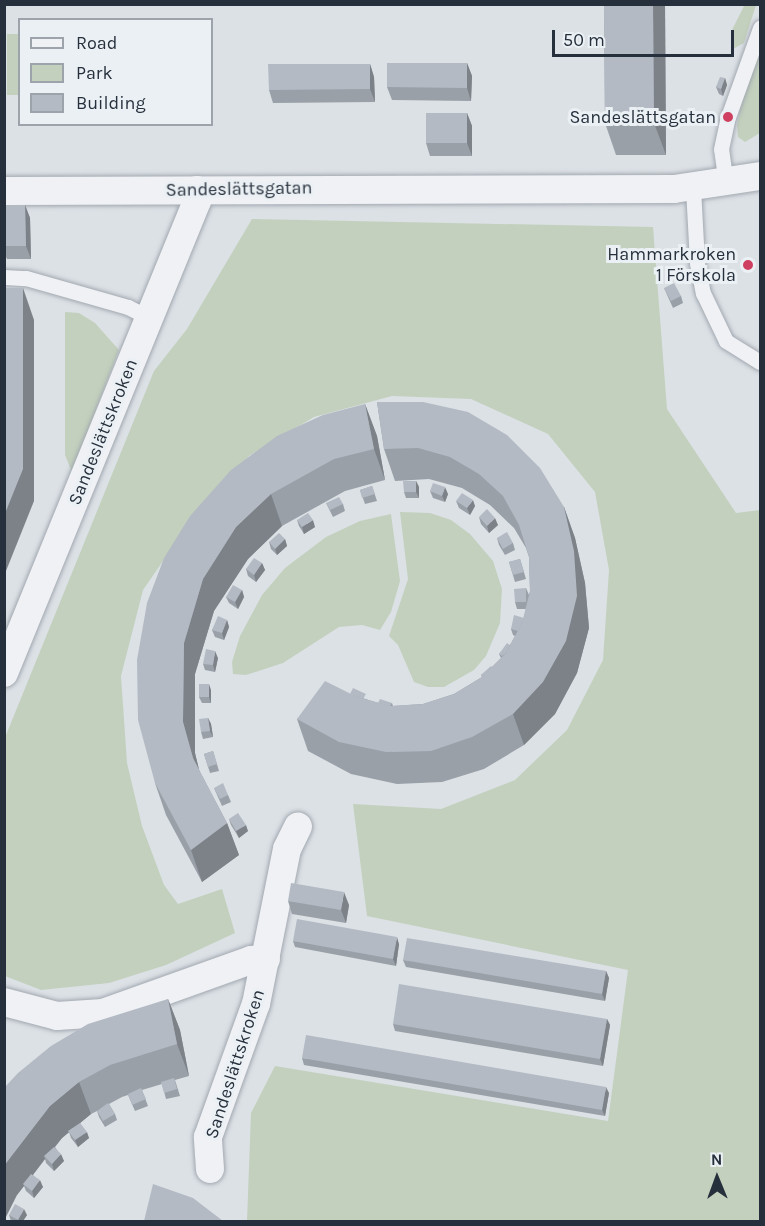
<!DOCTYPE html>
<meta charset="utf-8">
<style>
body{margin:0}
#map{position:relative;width:765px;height:1226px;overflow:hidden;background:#dce1e6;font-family:Karla,sans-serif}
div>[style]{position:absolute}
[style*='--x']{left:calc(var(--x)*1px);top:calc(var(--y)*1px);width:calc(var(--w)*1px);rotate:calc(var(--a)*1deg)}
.green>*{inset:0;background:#c3d0bd}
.roads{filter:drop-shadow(0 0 2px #a2a8b0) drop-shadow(0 0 2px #a2a8b0)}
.service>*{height:15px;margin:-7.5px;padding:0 7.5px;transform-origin:7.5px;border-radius:7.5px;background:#eff1f5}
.minor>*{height:28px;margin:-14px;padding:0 14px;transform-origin:14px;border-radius:14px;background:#eff1f5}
.wall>*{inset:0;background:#9aa0a8}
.shaded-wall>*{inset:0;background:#7d8288}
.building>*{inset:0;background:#b3bac3}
.dots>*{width:16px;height:16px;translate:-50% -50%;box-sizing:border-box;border:3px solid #ebf0f4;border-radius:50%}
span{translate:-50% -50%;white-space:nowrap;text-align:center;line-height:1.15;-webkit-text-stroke:6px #ebf0f4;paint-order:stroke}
.poi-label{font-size:18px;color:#26303c}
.right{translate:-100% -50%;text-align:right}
.street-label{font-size:18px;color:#26303c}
.frame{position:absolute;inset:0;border:6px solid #26303c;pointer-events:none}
.legend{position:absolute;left:18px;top:18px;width:195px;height:108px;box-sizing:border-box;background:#ebf0f4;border:2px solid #9ca3aa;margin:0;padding:8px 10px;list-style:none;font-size:18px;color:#26303c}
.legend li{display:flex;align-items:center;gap:12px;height:30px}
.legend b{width:30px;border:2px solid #9ca3aa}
.north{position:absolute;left:687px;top:1148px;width:60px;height:60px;-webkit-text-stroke:4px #ebf0f4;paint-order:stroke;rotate:359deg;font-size:16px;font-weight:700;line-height:24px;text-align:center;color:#26303c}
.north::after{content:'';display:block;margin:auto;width:21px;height:27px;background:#26303c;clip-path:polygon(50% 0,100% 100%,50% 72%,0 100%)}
.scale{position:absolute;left:552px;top:30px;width:182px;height:27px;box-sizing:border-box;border:3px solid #26303c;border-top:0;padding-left:8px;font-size:18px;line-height:21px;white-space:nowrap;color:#26303c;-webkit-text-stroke:4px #ebf0f4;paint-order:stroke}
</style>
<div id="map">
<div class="green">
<i style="clip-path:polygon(745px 4px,756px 5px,744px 43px,733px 49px,732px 30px)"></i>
<i style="clip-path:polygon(7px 34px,19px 34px,19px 95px,7px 95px)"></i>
<i style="clip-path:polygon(760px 45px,760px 133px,745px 142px,738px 137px,737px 125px,745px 85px)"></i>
<i style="clip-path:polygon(252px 219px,653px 227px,667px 409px,736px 513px,760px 510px,760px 1221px,247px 1221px,251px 1113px,275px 1066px,608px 1121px,628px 970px,367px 916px,353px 804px,441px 809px,515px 780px,567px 730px,603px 660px,609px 570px,595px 492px,548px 434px,471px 399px,392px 396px,314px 417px,249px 456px,192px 519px,143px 590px,121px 676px,127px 763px,142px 826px,164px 885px,178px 904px,222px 889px,235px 933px,166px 965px,109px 983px,41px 990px,5px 976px,4px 740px,154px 371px,187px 329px)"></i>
<i style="clip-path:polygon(65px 312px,79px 313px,95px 323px,119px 350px,72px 472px,65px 455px)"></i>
<i style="clip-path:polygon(400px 512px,430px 513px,451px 520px,470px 534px,493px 561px,502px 589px,500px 623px,486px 656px,474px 670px,444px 687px,428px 687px,414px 682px,398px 645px,389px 636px,408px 579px)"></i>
<i style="clip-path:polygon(391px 514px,400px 581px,391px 612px,380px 630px,362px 625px,339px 627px,283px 663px,246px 675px,233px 674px,232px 662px,240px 636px,262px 595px,285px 568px,326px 537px,360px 521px)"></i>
</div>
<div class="roads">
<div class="service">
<i style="--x:726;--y:184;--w:35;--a:-98"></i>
<i style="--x:721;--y:149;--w:33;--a:-78"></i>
<i style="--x:728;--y:117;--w:95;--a:-70.2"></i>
<i style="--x:693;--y:188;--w:75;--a:86.9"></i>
<i style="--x:697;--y:263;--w:31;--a:79"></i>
<i style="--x:703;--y:293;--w:53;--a:64.4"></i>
<i style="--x:726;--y:341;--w:40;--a:32"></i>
<i style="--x:4;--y:277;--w:22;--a:3"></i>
<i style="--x:26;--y:278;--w:106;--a:15.9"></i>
<i style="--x:128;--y:307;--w:22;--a:27"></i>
</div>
<div class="minor">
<i style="--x:4;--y:191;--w:670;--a:-0.17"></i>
<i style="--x:674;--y:189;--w:87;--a:-8.6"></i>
<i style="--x:4;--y:673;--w:510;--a:-67.76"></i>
<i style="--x:197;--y:201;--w:11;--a:-90"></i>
<i style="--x:4;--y:1002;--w:55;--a:14.8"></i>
<i style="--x:57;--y:1016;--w:46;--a:-3.7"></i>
<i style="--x:103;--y:1013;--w:157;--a:-19.7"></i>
<i style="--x:251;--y:960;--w:15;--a:-4"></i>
<i style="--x:210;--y:1169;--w:32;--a:-94"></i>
<i style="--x:208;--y:1137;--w:141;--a:-70.2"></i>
<i style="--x:256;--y:1004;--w:158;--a:-78.7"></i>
<i style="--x:287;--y:849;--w:25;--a:-64"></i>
</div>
</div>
<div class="wall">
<i style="clip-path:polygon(604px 4px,665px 4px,666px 155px,616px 155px,605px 123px)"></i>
<i style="clip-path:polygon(467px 63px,472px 76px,471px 101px,392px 100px,387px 87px)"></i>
<i style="clip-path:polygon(370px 64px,374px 77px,375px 102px,273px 103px,269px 90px)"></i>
<i style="clip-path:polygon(725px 78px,727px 85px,723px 96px,719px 94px,716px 87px)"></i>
<i style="clip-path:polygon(467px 113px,472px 126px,472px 156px,430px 156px,426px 143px)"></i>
<i style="clip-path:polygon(4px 205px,25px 205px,30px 218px,31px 259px,7px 259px,4px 252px)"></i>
<i style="clip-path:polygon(664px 288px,681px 296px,683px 303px,673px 308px)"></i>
<i style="clip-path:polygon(377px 402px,564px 507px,575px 538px,585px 583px,589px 628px,577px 673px,555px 714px,524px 745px,484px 769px,442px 782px,397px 784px,351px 774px,308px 751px,297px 719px,350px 694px,378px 703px,392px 703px,393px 706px,423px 704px,454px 694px,482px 677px,481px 675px,492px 667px,501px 658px,499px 654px,510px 645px,515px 636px,513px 635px,511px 629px,524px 618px,526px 609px,517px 609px,515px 602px,526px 588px,529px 595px,530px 591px,529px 557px,526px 548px,514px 528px,490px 505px,462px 488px,429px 479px,395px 481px,384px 449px)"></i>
<i style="clip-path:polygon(365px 404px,377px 436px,385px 480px,345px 491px,282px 526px,248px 559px,214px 611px,195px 674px,195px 753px,199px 770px,227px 823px,239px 855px,202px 882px,166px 815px,155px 783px,147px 603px)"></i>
<i style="clip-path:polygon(416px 481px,419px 487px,419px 498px,406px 498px,404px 492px)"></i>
<i style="clip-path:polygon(372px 486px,377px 501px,365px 504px,360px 490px)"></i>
<i style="clip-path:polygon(430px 491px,448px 494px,445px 502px,433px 498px)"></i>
<i style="clip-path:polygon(456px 501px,475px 506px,470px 515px,459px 508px)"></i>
<i style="clip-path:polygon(326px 503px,343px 504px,345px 511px,333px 517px)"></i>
<i style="clip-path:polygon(479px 517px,498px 525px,489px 533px,481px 524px)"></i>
<i style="clip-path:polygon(297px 520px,315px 527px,304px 534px,299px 526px)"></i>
<i style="clip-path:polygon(497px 538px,513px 543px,515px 550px,505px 555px,499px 545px)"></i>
<i style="clip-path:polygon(285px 539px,287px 546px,277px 555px,271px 549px,269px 542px)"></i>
<i style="clip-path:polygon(520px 559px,526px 579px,515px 582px,509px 562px)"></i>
<i style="clip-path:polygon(262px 563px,265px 570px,256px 582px,248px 576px,246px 569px)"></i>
<i style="clip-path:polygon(242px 590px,244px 597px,238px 609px,229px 603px,226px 597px)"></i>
<i style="clip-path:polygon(227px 620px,229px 627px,224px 640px,215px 637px,212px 630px)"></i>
<i style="clip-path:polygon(218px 658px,215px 672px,205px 670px,203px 664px)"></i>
<i style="clip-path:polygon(211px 690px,211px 703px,202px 703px,199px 697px)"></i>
<i style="clip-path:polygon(208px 718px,211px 724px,213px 737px,203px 739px,201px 732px)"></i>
<i style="clip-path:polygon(213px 751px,219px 771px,210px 773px,204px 754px)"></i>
<i style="clip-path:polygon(214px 788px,228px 795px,231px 802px,222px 806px)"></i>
<i style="clip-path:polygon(229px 819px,248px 831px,239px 838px,231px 825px)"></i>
<i style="clip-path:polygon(288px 901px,349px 905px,346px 923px,292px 914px)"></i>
<i style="clip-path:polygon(293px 941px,399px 944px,396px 966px,295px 947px)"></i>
<i style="clip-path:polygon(403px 960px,606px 971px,609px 978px,605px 1001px,406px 967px)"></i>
<i style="clip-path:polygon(168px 999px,180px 1030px,189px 1076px,175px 1080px,180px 1096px,166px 1099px,162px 1084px,142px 1090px,148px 1106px,135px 1111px,128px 1095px,122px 1097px,109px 1104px,115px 1114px,117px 1120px,105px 1127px,99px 1117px,97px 1111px,91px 1114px,80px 1123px,89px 1138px,78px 1147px,71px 1138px,69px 1132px,62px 1138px,55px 1147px,64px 1161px,54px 1171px,46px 1163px,45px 1159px,33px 1175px,43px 1187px,34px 1198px,26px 1191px,24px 1186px,17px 1195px,4px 1088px)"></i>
<i style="clip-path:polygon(607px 1019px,610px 1025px,603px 1066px,395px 1031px,393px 1024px)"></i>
<i style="clip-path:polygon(302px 1058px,609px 1093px,605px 1116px,304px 1065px)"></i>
<i style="clip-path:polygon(9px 1215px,27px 1215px,23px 1221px,11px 1221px)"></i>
</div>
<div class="shaded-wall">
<i style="clip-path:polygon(653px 4px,665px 4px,666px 155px,654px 123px)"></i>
<i style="clip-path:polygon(467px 63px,472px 76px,471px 101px,467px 88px)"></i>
<i style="clip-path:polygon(370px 64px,374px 77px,375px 102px,370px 89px)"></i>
<i style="clip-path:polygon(725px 78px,727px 85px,723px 96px,721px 89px)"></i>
<i style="clip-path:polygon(467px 113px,472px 126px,472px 156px,467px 143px)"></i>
<i style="clip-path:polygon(25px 205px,30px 218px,31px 259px,26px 246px)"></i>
<i style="clip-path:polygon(23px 288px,34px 320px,34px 501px,4px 576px,4px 516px)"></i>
<i style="clip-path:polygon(365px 404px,377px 436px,385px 480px,374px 449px)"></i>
<i style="clip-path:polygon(416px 481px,419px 487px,419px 498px,416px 492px)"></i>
<i style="clip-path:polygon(445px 487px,448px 494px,445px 502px,442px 496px)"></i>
<i style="clip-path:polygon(271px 494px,282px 526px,248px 559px,214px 611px,195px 674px,195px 753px,204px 790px,193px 758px,183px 722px,184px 643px,203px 579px,236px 527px)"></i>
<i style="clip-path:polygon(473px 500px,475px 506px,470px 515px,467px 508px)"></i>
<i style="clip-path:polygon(564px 507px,575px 538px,585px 583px,589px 628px,577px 673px,555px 714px,524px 745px,513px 714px)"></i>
<i style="clip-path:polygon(495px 518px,498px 525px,489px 533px,487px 526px)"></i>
<i style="clip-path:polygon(313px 520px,315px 527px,304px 534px,302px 527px)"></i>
<i style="clip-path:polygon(285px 539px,287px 546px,277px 555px,275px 549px)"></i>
<i style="clip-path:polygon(262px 563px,265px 570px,256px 582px,254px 575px)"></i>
<i style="clip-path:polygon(242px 590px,244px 597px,238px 609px,235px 602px)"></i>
<i style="clip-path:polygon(227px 620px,229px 627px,224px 640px,222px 633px)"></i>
<i style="clip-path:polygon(215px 651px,218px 658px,215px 672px,213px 665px)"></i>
<i style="clip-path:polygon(209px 684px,211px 690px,211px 703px,209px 697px)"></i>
<i style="clip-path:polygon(208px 718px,211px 724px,213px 737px,210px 731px)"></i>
<i style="clip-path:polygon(227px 823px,239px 855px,202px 882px,191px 850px)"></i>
<i style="clip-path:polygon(246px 825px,248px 831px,239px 838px,236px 831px)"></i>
<i style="clip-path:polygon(344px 892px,349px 905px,346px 923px,341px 910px)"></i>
<i style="clip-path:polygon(397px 937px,399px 944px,396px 966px,393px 959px)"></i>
<i style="clip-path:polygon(606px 971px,609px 978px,605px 1001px,602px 994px)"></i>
<i style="clip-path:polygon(168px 999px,180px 1030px,189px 1076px,177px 1044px)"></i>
<i style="clip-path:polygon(607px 1019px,610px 1025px,603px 1066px,600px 1059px)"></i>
<i style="clip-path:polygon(79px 1082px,91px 1114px,62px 1138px,46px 1158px,44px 1156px,45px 1159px,25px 1185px,23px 1184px,24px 1186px,17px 1195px,4px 1221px,4px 1166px,5px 1163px,50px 1106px)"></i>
<i style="clip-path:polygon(606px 1087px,609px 1093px,605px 1116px,602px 1110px)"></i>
<i style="clip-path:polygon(87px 1132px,89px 1138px,78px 1147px,75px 1140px)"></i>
<i style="clip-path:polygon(61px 1154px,64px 1161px,54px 1171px,52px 1164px)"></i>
<i style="clip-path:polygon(40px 1180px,43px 1187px,34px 1198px,32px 1191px)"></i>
<i style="clip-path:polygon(24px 1209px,27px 1215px,23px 1221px,19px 1221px,18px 1220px)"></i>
</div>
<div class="building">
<i style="clip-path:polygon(604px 4px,653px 4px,654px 123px,605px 123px)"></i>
<i style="clip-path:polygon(387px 63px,467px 63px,467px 88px,387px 87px)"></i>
<i style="clip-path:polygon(268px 64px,370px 64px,370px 89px,269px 90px)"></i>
<i style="clip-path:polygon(720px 77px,725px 78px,721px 89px,716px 87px)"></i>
<i style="clip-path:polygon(426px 113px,467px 113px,467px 143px,426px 143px)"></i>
<i style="clip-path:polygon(4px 205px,25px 205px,26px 246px,4px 246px)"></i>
<i style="clip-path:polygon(674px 283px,681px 296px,671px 301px,664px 288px)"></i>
<i style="clip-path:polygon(4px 288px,23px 288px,23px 469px,4px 516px)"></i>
<i style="clip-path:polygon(377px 402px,423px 402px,468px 412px,507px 435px,540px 468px,564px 507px,574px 551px,577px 596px,566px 641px,543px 682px,513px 714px,472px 737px,431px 751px,386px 752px,339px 742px,297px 719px,325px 681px,357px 697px,391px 706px,423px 704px,454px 694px,482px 677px,506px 653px,522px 623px,530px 591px,529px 557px,519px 525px,503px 496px,479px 474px,450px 457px,418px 448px,384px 449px)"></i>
<i style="clip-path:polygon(365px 404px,374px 449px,334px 459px,271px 494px,236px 527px,203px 579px,184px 643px,183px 722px,193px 758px,227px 823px,191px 850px,155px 783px,138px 720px,137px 660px,147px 603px,164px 558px,190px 516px,231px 470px,277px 436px,323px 415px)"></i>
<i style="clip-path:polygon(403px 481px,416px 481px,416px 492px,404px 492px)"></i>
<i style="clip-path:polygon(433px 483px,445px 487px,442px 496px,430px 491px)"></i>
<i style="clip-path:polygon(372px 486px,375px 494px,362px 498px,360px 490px)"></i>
<i style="clip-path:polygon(462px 493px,473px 500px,467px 508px,456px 501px)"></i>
<i style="clip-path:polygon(339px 497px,343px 504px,330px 510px,326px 503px)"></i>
<i style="clip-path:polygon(487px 509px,495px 518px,487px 526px,479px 517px)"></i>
<i style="clip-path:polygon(308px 513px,313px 520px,302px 527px,297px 520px)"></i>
<i style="clip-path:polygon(507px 532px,513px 543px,503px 549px,497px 538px)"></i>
<i style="clip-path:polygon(279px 533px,285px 539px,275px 549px,269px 542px)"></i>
<i style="clip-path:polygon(254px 558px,262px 563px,254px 575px,246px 569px)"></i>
<i style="clip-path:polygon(520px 559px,524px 572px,513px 575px,509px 562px)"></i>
<i style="clip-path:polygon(233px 585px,242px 590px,235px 602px,226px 597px)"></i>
<i style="clip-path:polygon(526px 588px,526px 602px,515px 602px,514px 589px)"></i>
<i style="clip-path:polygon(514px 615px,524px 618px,522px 623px,518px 631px,511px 629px)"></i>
<i style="clip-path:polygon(218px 616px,227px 620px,222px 633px,212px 630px)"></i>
<i style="clip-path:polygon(507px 643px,510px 645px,506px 653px,502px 656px,499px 654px)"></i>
<i style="clip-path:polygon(206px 649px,215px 651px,213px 665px,203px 664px)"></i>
<i style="clip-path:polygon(491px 666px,492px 667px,483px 677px,481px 675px)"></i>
<i style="clip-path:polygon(199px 684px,209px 684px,209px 697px,199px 697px)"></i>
<i style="clip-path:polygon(353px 688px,366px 694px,363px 699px,357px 697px,350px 694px)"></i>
<i style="clip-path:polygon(380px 699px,392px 703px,390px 706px,378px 703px)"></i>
<i style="clip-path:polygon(208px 718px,210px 731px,201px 732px,199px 719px)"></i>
<i style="clip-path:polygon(213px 751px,217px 764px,208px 767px,204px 754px)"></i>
<i style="clip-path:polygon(223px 783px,228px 795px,220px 799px,214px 788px)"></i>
<i style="clip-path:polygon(238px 813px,246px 825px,236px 831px,229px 819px)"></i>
<i style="clip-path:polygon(291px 883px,344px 892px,341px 910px,288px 901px)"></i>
<i style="clip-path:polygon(297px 919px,397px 937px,393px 959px,293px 941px)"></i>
<i style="clip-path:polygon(407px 938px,606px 971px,602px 994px,403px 960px)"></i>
<i style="clip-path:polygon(399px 984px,607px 1019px,600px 1059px,393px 1024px)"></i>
<i style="clip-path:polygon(168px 999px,177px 1044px,110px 1065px,79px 1082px,50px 1106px,4px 1166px,4px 1088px,18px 1073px,51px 1046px,88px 1024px)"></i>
<i style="clip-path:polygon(306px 1035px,606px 1087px,602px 1110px,302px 1058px)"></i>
<i style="clip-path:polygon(174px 1078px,177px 1089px,164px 1093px,161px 1082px)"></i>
<i style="clip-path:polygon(141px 1088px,146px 1099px,132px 1105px,128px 1094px)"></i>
<i style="clip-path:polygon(108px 1103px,115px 1114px,103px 1121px,97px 1111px)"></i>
<i style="clip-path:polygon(80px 1123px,87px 1132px,75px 1140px,68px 1131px)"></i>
<i style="clip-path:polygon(54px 1147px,61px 1154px,52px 1164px,44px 1156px)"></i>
<i style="clip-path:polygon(31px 1174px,40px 1180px,32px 1191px,23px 1184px)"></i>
<i style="clip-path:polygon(153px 1184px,193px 1198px,223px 1221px,144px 1221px)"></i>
<i style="clip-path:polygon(15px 1204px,24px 1209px,18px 1220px,9px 1215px)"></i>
</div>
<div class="dots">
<i style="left:728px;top:117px;background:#ce3f60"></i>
<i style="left:748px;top:265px;background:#ce3f60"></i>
</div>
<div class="poi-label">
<span class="right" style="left:716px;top:117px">Sandeslättsgatan</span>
<span class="right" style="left:736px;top:265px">Hammarkroken<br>1 Förskola</span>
</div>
<div class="street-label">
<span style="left:239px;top:189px;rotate:-1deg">Sandeslättsgatan</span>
<span style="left:103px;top:432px;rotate:-68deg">Sandeslättskroken</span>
<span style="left:235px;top:1064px;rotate:-72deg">Sandeslättskroken</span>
</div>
<div class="frame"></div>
<ul class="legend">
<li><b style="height:8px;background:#eff1f5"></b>Road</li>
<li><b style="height:16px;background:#c3d0bd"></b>Park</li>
<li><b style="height:16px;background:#b3bac3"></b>Building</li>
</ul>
<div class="north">N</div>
<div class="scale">50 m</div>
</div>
